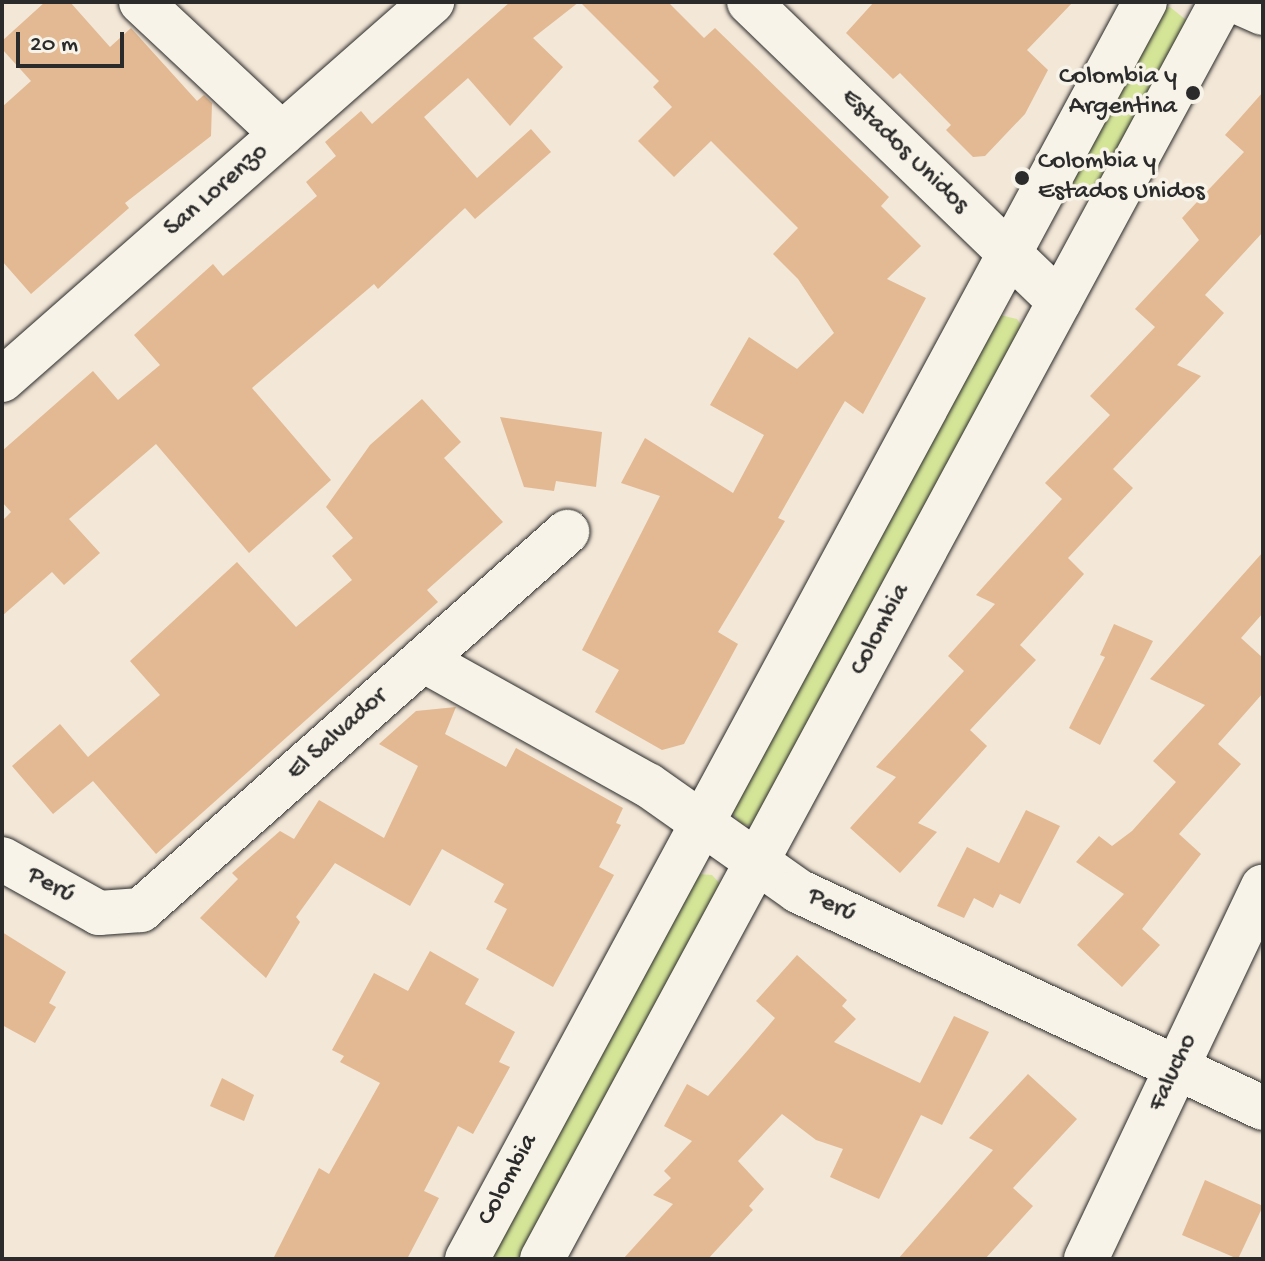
<!DOCTYPE html>
<meta charset="utf-8">
<style>
body{margin:0}
#map{position:relative;width:1265px;height:1261px;overflow:hidden;background:#f3e7d7;font-family:"Gochi Hand",sans-serif}
div>[style]{position:absolute}
[style*='--x']{left:calc(var(--x)*1px);top:calc(var(--y)*1px);width:calc(var(--w)*1px);rotate:calc(var(--a)*1deg)}
.green>*{inset:0;background:#d5e598}
.building>*{inset:0;background:#e2b992}
.roads{filter:drop-shadow(0 0 2px #2b2b2b) drop-shadow(0 0 2px #2b2b2b)}
.minor>*{height:44px;margin:-22px;padding:0 22px;transform-origin:22px;border-radius:22px;background:#f7f3e8}
.dots>*{width:22px;height:22px;translate:-50% -50%;box-sizing:border-box;border:4px solid #f7f3e8;border-radius:50%}
span{translate:-50% -50%;white-space:nowrap;text-align:center;line-height:1.15;-webkit-text-stroke:7px #f7f3e8;paint-order:stroke}
.poi-label{font-size:26px;color:#2b2b2b}
.right{translate:-100% -50%;text-align:right}
.left{translate:0 -50%;text-align:left}
.street-label{font-size:26px;color:#2b2b2b}
.frame{position:absolute;inset:0;border:4px solid #2b2b2b;pointer-events:none}
.scale{position:absolute;left:16px;top:32px;width:108px;height:36px;box-sizing:border-box;border:4px solid #2b2b2b;border-top:0;padding-left:10px;font-size:24px;line-height:28px;white-space:nowrap;color:#2b2b2b;-webkit-text-stroke:6px #f7f3e8;paint-order:stroke}
</style>
<div id="map">
<div class="green">
<i style="clip-path:polygon(1170px 7px,1191px 24px,1095px 200px,1075px 199px,1064px 189px,1161px 9px)"></i>
<i style="clip-path:polygon(1000px 315px,1017px 319px,1025px 331px,752px 826px,741px 824px,729px 809px)"></i>
<i style="clip-path:polygon(697px 874px,712px 875px,722px 886px,524px 1259px,486px 1259px)"></i>
</div>
<div class="building">
<i style="clip-path:polygon(45px 2px,70px 2px,110px 47px,131px 28px,197px 101px,204px 95px,212px 103px,211px 136px,125px 203px,129px 208px,31px 294px,2px 261px,2px 107px,31px 81px,2px 49px,2px 41px)"></i>
<i style="clip-path:polygon(510px 2px,579px 2px,533px 38px,563px 67px,510px 126px,468px 78px,424px 117px,477px 178px,531px 129px,551px 152px,475px 219px,465px 208px,378px 289px,374px 284px,252px 388px,331px 480px,249px 553px,156px 444px,69px 519px,100px 553px,64px 585px,52px 572px,2px 616px,2px 521px,11px 512px,2px 502px,2px 451px,93px 371px,118px 400px,160px 365px,134px 335px,213px 264px,223px 276px,317px 196px,306px 182px,336px 156px,325px 142px,361px 111px,372px 124px)"></i>
<i style="clip-path:polygon(580px 2px,668px 2px,704px 38px,715px 28px,889px 197px,881px 206px,921px 246px,887px 279px,926px 298px,863px 414px,845px 401px,836px 416px,778px 518px,785px 521px,718px 632px,738px 644px,684px 744px,662px 750px,595px 712px,619px 670px,582px 650px,660px 496px,621px 483px,645px 438px,733px 493px,764px 435px,710px 405px,749px 337px,797px 369px,834px 333px,798px 279px,773px 254px,798px 228px,711px 141px,674px 177px,638px 141px,672px 107px,653px 87px,659px 81px)"></i>
<i style="clip-path:polygon(874px 2px,1073px 2px,1027px 50px,1048px 70px,1025px 114px,985px 156px,973px 157px,946px 130px,951px 125px,900px 73px,893px 79px,846px 33px)"></i>
<i style="clip-path:polygon(1263px 92px,1263px 232px,1205px 295px,1224px 313px,1177px 365px,1201px 376px,1113px 469px,1133px 488px,1068px 558px,1084px 574px,1020px 645px,1036px 660px,970px 730px,987px 746px,918px 823px,937px 832px,900px 873px,850px 828px,896px 777px,876px 767px,964px 671px,948px 656px,995px 604px,976px 595px,1062px 499px,1045px 483px,1110px 415px,1090px 396px,1155px 327px,1135px 309px,1199px 240px,1182px 218px,1244px 152px,1225px 135px)"></i>
<i style="clip-path:polygon(422px 399px,461px 442px,444px 458px,503px 522px,427px 590px,438px 602px,156px 854px,93px 781px,53px 814px,12px 766px,60px 724px,88px 757px,160px 695px,130px 661px,237px 562px,296px 627px,352px 580px,332px 556px,353px 538px,326px 507px,370px 445px)"></i>
<i style="clip-path:polygon(500px 417px,602px 432px,596px 487px,556px 481px,554px 491px,524px 487px)"></i>
<i style="clip-path:polygon(1263px 552px,1263px 613px,1241px 638px,1263px 658px,1263px 693px,1218px 744px,1241px 764px,1179px 834px,1201px 854px,1142px 929px,1160px 945px,1122px 987px,1077px 945px,1124px 894px,1076px 862px,1099px 836px,1112px 846px,1132px 831px,1176px 782px,1153px 761px,1205px 705px,1150px 679px)"></i>
<i style="clip-path:polygon(1114px 624px,1153px 641px,1100px 745px,1069px 728px,1105px 657px,1100px 655px)"></i>
<i style="clip-path:polygon(456px 707px,445px 734px,506px 767px,516px 748px,623px 808px,616px 823px,621px 825px,599px 867px,614px 875px,553px 987px,486px 949px,507px 909px,494px 902px,504px 884px,442px 849px,410px 906px,335px 863px,296px 917px,300px 922px,266px 978px,200px 918px,238px 879px,232px 873px,280px 831px,294px 839px,319px 800px,384px 838px,418px 766px,379px 744px,416px 711px)"></i>
<i style="clip-path:polygon(1026px 810px,1060px 826px,1020px 904px,1000px 894px,993px 908px,974px 898px,964px 918px,937px 906px,967px 847px,999px 863px)"></i>
<i style="clip-path:polygon(2px 932px,66px 972px,49px 1003px,56px 1007px,35px 1043px,2px 1025px)"></i>
<i style="clip-path:polygon(430px 951px,479px 979px,465px 1004px,515px 1032px,499px 1062px,510px 1067px,473px 1134px,458px 1126px,424px 1191px,439px 1198px,407px 1259px,273px 1259px,319px 1168px,329px 1174px,380px 1083px,340px 1062px,344px 1056px,332px 1050px,374px 973px,408px 991px)"></i>
<i style="clip-path:polygon(797px 955px,847px 1000px,842px 1006px,856px 1019px,834px 1042px,920px 1083px,954px 1016px,989px 1032px,942px 1125px,921px 1115px,879px 1199px,830px 1177px,843px 1149px,816px 1140px,782px 1114px,738px 1161px,764px 1189px,749px 1206px,753px 1210px,708px 1259px,623px 1259px,673px 1204px,653px 1195px,671px 1178px,664px 1171px,692px 1141px,664px 1126px,687px 1084px,708px 1096px,748px 1050px,775px 1018px,756px 1001px)"></i>
<i style="clip-path:polygon(1028px 1074px,1077px 1119px,1013px 1188px,1033px 1206px,985px 1259px,898px 1259px,993px 1150px,969px 1138px)"></i>
<i style="clip-path:polygon(222px 1078px,254px 1095px,244px 1121px,210px 1106px)"></i>
<i style="clip-path:polygon(1205px 1180px,1263px 1206px,1238px 1259px,1182px 1235px)"></i>
</div>
<div class="roads">
<div class="minor">
<i style="--x:141;--y:2;--w:193;--a:43.1"></i>
<i style="--x:749;--y:2;--w:431;--a:44"></i>
<i style="--x:1238;--y:2;--w:27;--a:24"></i>
<i style="--x:2;--y:380;--w:573;--a:-41.32"></i>
<i style="--x:423;--y:660;--w:257;--a:29.1"></i>
<i style="--x:648;--y:785;--w:184;--a:35.2"></i>
<i style="--x:798;--y:891;--w:513;--a:25.02"></i>
<i style="--x:2;--y:859;--w:111;--a:29.1"></i>
<i style="--x:99;--y:913;--w:42;--a:-4.1"></i>
<i style="--x:141;--y:910;--w:570;--a:-41.58"></i>
<i style="--x:467;--y:1259;--w:1428;--a:-61.66"></i>
<i style="--x:542;--y:1259;--w:1429;--a:-61.62"></i>
<i style="--x:1086;--y:1259;--w:412;--a:-64.6"></i>
</div>
</div>
<div class="dots">
<i style="left:1193px;top:93px;background:#2b2b2b"></i>
<i style="left:1022px;top:178px;background:#2b2b2b"></i>
</div>
<div class="poi-label">
<span class="right" style="left:1177px;top:93px">Colombia y<br>Argentina</span>
<span class="left" style="left:1038px;top:178px">Colombia y<br>Estados Unidos</span>
</div>
<div class="street-label">
<span style="left:904px;top:152px;rotate:44deg">Estados Unidos</span>
<span style="left:217px;top:191px;rotate:-41deg">San Lorenzo</span>
<span style="left:881px;top:630px;rotate:-62deg">Colombia</span>
<span style="left:338px;top:735px;rotate:-42deg">El Salvador</span>
<span style="left:50px;top:886px;rotate:29deg">Perú</span>
<span style="left:831px;top:906px;rotate:25deg">Perú</span>
<span style="left:1174px;top:1073px;rotate:-65deg">Falucho</span>
<span style="left:509px;top:1180px;rotate:-62deg">Colombia</span>
</div>
<div class="frame"></div>
<div class="scale">20 m</div>
</div>
